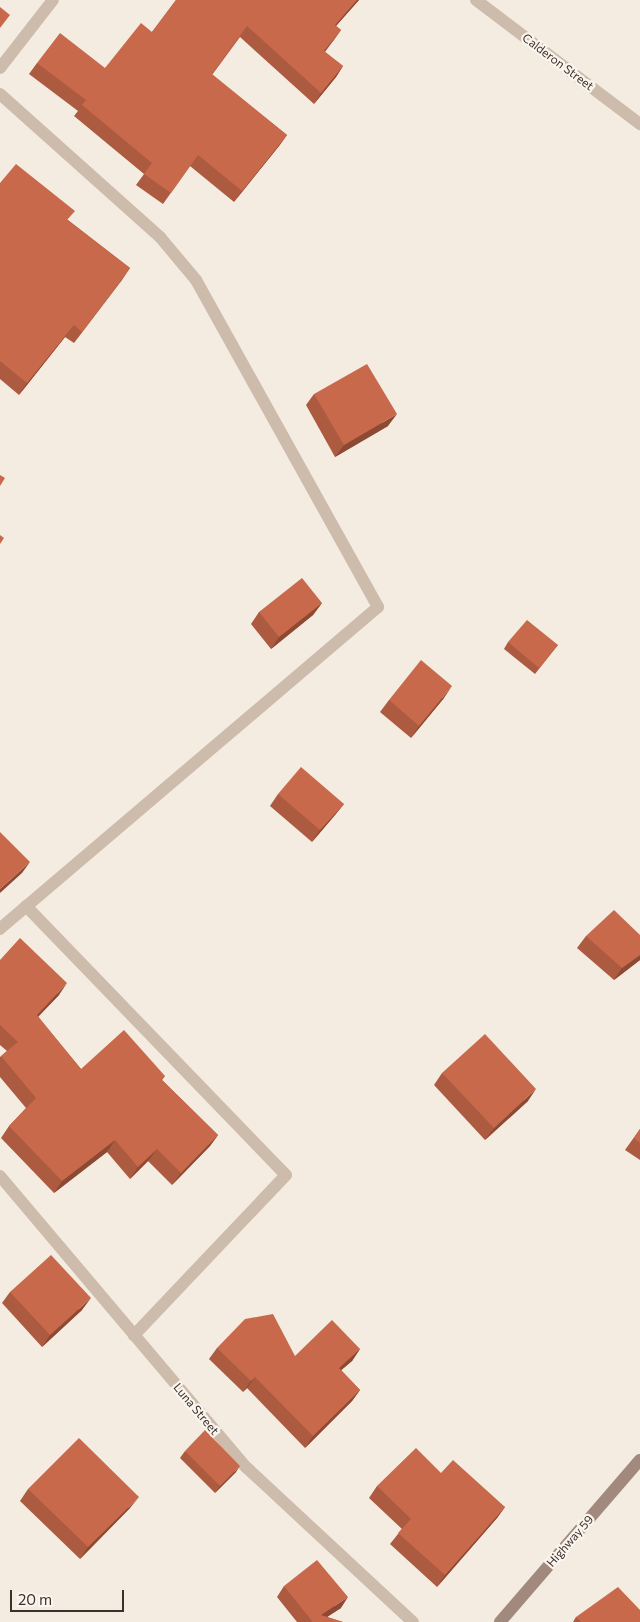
<!DOCTYPE html>
<style>
body{margin:0}
#map{position:relative;width:640px;height:1622px;overflow:hidden;background:#f4ebe1;font-family:Commissioner,sans-serif}
div>[style]{position:absolute}
[style*='--x']{left:calc(var(--x)*1px);top:calc(var(--y)*1px);width:calc(var(--w)*1px);rotate:calc(var(--a)*1deg)}
.street>*{height:12px;margin:-6px;padding:0 6px;transform-origin:6px;border-radius:6px;background:#cdbbac}
.secondary>*{height:12px;margin:-6px;padding:0 6px;transform-origin:6px;border-radius:6px;background:#a18a7d}
.wall>*{inset:0;background:#ac5a40}
.shaded-wall>*{inset:0;background:#8c4a34}
.building>*{inset:0;background:#c8694b}
span{translate:-50% -50%;white-space:nowrap;text-align:center;line-height:1.15;-webkit-text-stroke:4.5px #fbf5ee;paint-order:stroke}
.street-label{font-size:12px;color:#3b302b}
.scale{position:absolute;left:10px;top:1590px;width:114px;height:22px;box-sizing:border-box;border:2px solid #3b302b;border-top:0;padding-left:6px;font-size:15px;line-height:18px;white-space:nowrap;color:#3b302b;-webkit-text-stroke:4px #fbf5ee;paint-order:stroke}
</style>
<div id="map">
<div class="street">
<i style="--x:476;--y:0;--w:206;--a:37.1"></i>
<i style="--x:0;--y:68;--w:86;--a:-52.1"></i>
<i style="--x:0;--y:94;--w:215;--a:41.8"></i>
<i style="--x:160;--y:237;--w:56;--a:50.1"></i>
<i style="--x:196;--y:280;--w:374;--a:60.9"></i>
<i style="--x:378;--y:607;--w:497;--a:139.6"></i>
<i style="--x:26;--y:906;--w:374;--a:46"></i>
<i style="--x:286;--y:1175;--w:221;--a:133.5"></i>
<i style="--x:0;--y:1176;--w:381;--a:49.8"></i>
<i style="--x:246;--y:1467;--w:228;--a:42.9"></i>
</div>
<div class="secondary">
<i style="--x:500;--y:1622;--w:214;--a:-49.2"></i>
</div>
<div class="wall">
<i style="clip-path:polygon(176px 0,359px 0,336px 26px,341px 30px,325px 52px,343px 66px,336px 77px,314px 104px,240px 37px,212px 75px,287px 135px,279px 146px,234px 202px,190px 166px,163px 204px,136px 185px,144px 174px,74px 116px,78px 111px,29px 74px,37px 63px,105px 68px,152px 32px)"></i>
<i style="clip-path:polygon(0 183px,68px 220px,130px 268px,74px 343px,65px 337px,19px 395px,0 379px)"></i>
<i style="clip-path:polygon(314px 394px,388px 426px,335px 457px,306px 405px)"></i>
<i style="clip-path:polygon(322px 603px,313px 615px,271px 649px,251px 624px,259px 612px)"></i>
<i style="clip-path:polygon(508px 642px,558px 645px,535px 674px,504px 649px)"></i>
<i style="clip-path:polygon(444px 698px,411px 738px,380px 712px,389px 700px)"></i>
<i style="clip-path:polygon(278px 794px,344px 804px,335px 815px,312px 842px,270px 806px)"></i>
<i style="clip-path:polygon(640px 935px,640px 960px,614px 980px,577px 948px,586px 936px)"></i>
<i style="clip-path:polygon(0 960px,59px 995px,38px 1017px,81px 1069px,165px 1076px,162px 1080px,218px 1135px,210px 1146px,172px 1185px,148px 1161px,130px 1179px,107px 1152px,54px 1193px,1px 1138px,9px 1126px,26px 1108px,0 1077px,0 1057px,7px 1051px,0 1045px)"></i>
<i style="clip-path:polygon(442px 1073px,528px 1101px,485px 1140px,434px 1085px)"></i>
<i style="clip-path:polygon(640px 1129px,640px 1160px,625px 1150px)"></i>
<i style="clip-path:polygon(10px 1292px,82px 1310px,42px 1347px,2px 1303px)"></i>
<i style="clip-path:polygon(217px 1348px,295px 1356px,360px 1349px,352px 1361px,341px 1370px,360px 1390px,352px 1401px,305px 1448px,247px 1388px,243px 1392px,209px 1359px)"></i>
<i style="clip-path:polygon(185px 1451px,236px 1472px,215px 1493px,180px 1458px)"></i>
<i style="clip-path:polygon(441px 1473px,505px 1507px,497px 1518px,437px 1587px,390px 1544px,402px 1529px,369px 1498px,377px 1486px)"></i>
<i style="clip-path:polygon(28px 1489px,130px 1508px,80px 1559px,20px 1501px)"></i>
<i style="clip-path:polygon(284px 1586px,341px 1608px,327px 1617px,343px 1622px,297px 1622px,277px 1597px)"></i>
<i style="clip-path:polygon(576px 1617px,640px 1622px,573px 1622px)"></i>
</div>
<div class="shaded-wall">
<i style="clip-path:polygon(357px 0,359px 0,327px 36px,335px 25px)"></i>
<i style="clip-path:polygon(341px 30px,333px 41px,316px 62px,324px 51px)"></i>
<i style="clip-path:polygon(343px 66px,336px 77px,314px 104px,321px 93px)"></i>
<i style="clip-path:polygon(287px 135px,279px 146px,234px 202px,242px 191px)"></i>
<i style="clip-path:polygon(130px 268px,122px 280px,74px 343px,82px 332px)"></i>
<i style="clip-path:polygon(74px 325px,65px 337px,19px 395px,27px 383px)"></i>
<i style="clip-path:polygon(397px 414px,388px 426px,335px 457px,344px 445px)"></i>
<i style="clip-path:polygon(322px 603px,313px 615px,271px 649px,279px 637px)"></i>
<i style="clip-path:polygon(452px 686px,444px 698px,411px 738px,419px 726px)"></i>
<i style="clip-path:polygon(344px 804px,335px 815px,312px 842px,320px 830px)"></i>
<i style="clip-path:polygon(30px 862px,22px 873px,0 893px,0 889px)"></i>
<i style="clip-path:polygon(640px 955px,640px 960px,614px 980px,622px 968px)"></i>
<i style="clip-path:polygon(67px 983px,59px 995px,28px 1027px,37px 1015px)"></i>
<i style="clip-path:polygon(536px 1089px,528px 1101px,485px 1140px,494px 1128px)"></i>
<i style="clip-path:polygon(218px 1135px,210px 1146px,172px 1185px,181px 1173px)"></i>
<i style="clip-path:polygon(115px 1140px,107px 1152px,54px 1193px,62px 1181px)"></i>
<i style="clip-path:polygon(157px 1149px,148px 1161px,130px 1179px,138px 1167px)"></i>
<i style="clip-path:polygon(91px 1298px,82px 1310px,42px 1347px,50px 1335px)"></i>
<i style="clip-path:polygon(360px 1349px,352px 1361px,331px 1379px,339px 1368px)"></i>
<i style="clip-path:polygon(255px 1377px,247px 1388px,243px 1392px,251px 1381px)"></i>
<i style="clip-path:polygon(360px 1390px,352px 1401px,305px 1448px,313px 1436px)"></i>
<i style="clip-path:polygon(240px 1466px,236px 1472px,215px 1493px,220px 1486px)"></i>
<i style="clip-path:polygon(139px 1497px,130px 1508px,80px 1559px,88px 1547px)"></i>
<i style="clip-path:polygon(505px 1507px,497px 1518px,437px 1587px,445px 1575px)"></i>
<i style="clip-path:polygon(348px 1597px,341px 1608px,319px 1622px,321px 1615px)"></i>
</div>
<div class="building">
<i style="clip-path:polygon(176px 0,357px 0,335px 25px,341px 30px,324px 51px,343px 66px,321px 93px,247px 26px,212px 74px,287px 135px,242px 191px,198px 155px,171px 193px,144px 174px,152px 163px,82px 105px,86px 100px,37px 63px,60px 33px,105px 68px,141px 23px,152px 32px)"></i>
<i style="clip-path:polygon(0 7px,10px 15px,0 28px)"></i>
<i style="clip-path:polygon(16px 164px,75px 211px,67px 220px,130px 268px,82px 332px,74px 325px,27px 383px,0 361px,0 183px)"></i>
<i style="clip-path:polygon(367px 364px,397px 414px,344px 445px,314px 394px)"></i>
<i style="clip-path:polygon(0 475px,5px 478px,0 486px)"></i>
<i style="clip-path:polygon(0 535px,4px 538px,0 544px)"></i>
<i style="clip-path:polygon(302px 578px,322px 603px,279px 637px,259px 612px)"></i>
<i style="clip-path:polygon(527px 620px,558px 645px,539px 668px,508px 642px)"></i>
<i style="clip-path:polygon(421px 660px,452px 686px,419px 726px,389px 700px)"></i>
<i style="clip-path:polygon(301px 767px,344px 804px,320px 830px,278px 794px)"></i>
<i style="clip-path:polygon(0 832px,30px 862px,0 889px)"></i>
<i style="clip-path:polygon(614px 910px,640px 935px,640px 955px,622px 968px,586px 936px)"></i>
<i style="clip-path:polygon(20px 938px,67px 983px,37px 1015px,81px 1069px,124px 1030px,165px 1076px,161px 1079px,218px 1135px,181px 1173px,157px 1149px,138px 1167px,115px 1140px,62px 1181px,9px 1126px,36px 1098px,1px 1056px,18px 1042px,0 1025px,0 960px)"></i>
<i style="clip-path:polygon(485px 1034px,536px 1089px,494px 1128px,442px 1073px)"></i>
<i style="clip-path:polygon(640px 1129px,640px 1143px,634px 1138px)"></i>
<i style="clip-path:polygon(51px 1255px,91px 1298px,50px 1335px,10px 1292px)"></i>
<i style="clip-path:polygon(273px 1314px,295px 1356px,332px 1320px,360px 1349px,339px 1368px,360px 1390px,313px 1436px,255px 1377px,251px 1381px,217px 1348px,245px 1319px)"></i>
<i style="clip-path:polygon(205px 1430px,240px 1466px,220px 1486px,185px 1451px)"></i>
<i style="clip-path:polygon(79px 1438px,139px 1497px,88px 1547px,28px 1489px)"></i>
<i style="clip-path:polygon(416px 1448px,441px 1473px,453px 1460px,505px 1507px,445px 1575px,398px 1533px,411px 1519px,377px 1486px)"></i>
<i style="clip-path:polygon(317px 1560px,348px 1597px,321px 1615px,343px 1622px,311px 1622px,312px 1621px,284px 1586px)"></i>
<i style="clip-path:polygon(618px 1587px,640px 1610px,640px 1622px,581px 1622px,576px 1617px)"></i>
</div>
<div class="street-label">
<span style="left:558px;top:62px;rotate:37deg">Calderon Street</span>
<span style="left:196px;top:1409px;rotate:50deg">Luna Street</span>
<span style="left:570px;top:1541px;rotate:-49deg">Highway 59</span>
</div>
<div class="scale">20 m</div>
</div>
